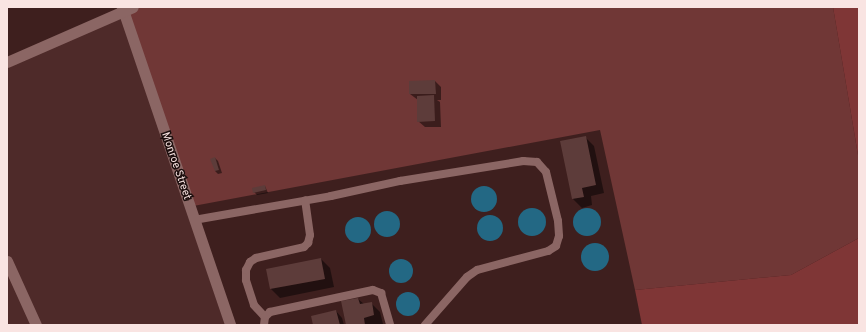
<!DOCTYPE html>
<style>
body{margin:0}
#map{position:relative;width:866px;height:332px;overflow:hidden;background:#3e1f1e;font-family:Overpass,sans-serif}
div>[style]{position:absolute}
[style*='--x']{left:calc(var(--x)*1px);top:calc(var(--y)*1px);width:calc(var(--w)*1px);rotate:calc(var(--a)*1deg)}
.built>*{inset:0;background:#4e2a29}
.green>*{inset:0;background:#703736}
.forest>*{inset:0;background:#7f3636}
.water>*{inset:0;background:#236884}
.round{border-radius:50%}
.shadow>*{inset:0;background:#0007}
.building>*{inset:0;background:#5d3c3a}
.service>*{height:8px;margin:-4px;padding:0 4px;transform-origin:4px;border-radius:4px;background:#8b6664}
.minor>*{height:11px;margin:-5.5px;padding:0 5.5px;transform-origin:5.5px;border-radius:5.5px;background:#8b6664}
span{translate:-50% -50%;white-space:nowrap;text-align:center;line-height:1.15;-webkit-text-stroke:3px #1c0e0d;paint-order:stroke}
.street-label{font-size:11px;color:#f9e4e2}
.frame{position:absolute;inset:0;border:8px solid #f9e4e2;pointer-events:none}
</style>
<div id="map">
<div class="built">
<i style="clip-path:polygon(120px 12px,225px 325px,7px 325px,7px 64px)"></i>
</div>
<div class="green">
<i style="clip-path:polygon(137px 7px,833px 7px,859px 161px,859px 238px,791px 275px,635px 290px,600px 130px,188px 207px,120px 12px)"></i>
</div>
<div class="forest">
<i style="clip-path:polygon(833px 7px,859px 7px,859px 161px)"></i>
<i style="clip-path:polygon(859px 238px,859px 325px,642px 325px,635px 290px,791px 275px)"></i>
</div>
<div class="water">
<i class="round" style="left:471px;top:186px;width:26px;height:26px"></i>
<i class="round" style="left:518px;top:208px;width:28px;height:28px"></i>
<i class="round" style="left:573px;top:208px;width:28px;height:28px"></i>
<i class="round" style="left:374px;top:211px;width:26px;height:26px"></i>
<i class="round" style="left:477px;top:215px;width:26px;height:26px"></i>
<i class="round" style="left:345px;top:217px;width:26px;height:26px"></i>
<i class="round" style="left:581px;top:243px;width:28px;height:28px"></i>
<i class="round" style="left:389px;top:259px;width:24px;height:24px"></i>
<i class="round" style="left:396px;top:292px;width:24px;height:24px"></i>
</div>
<div class="shadow">
<i style="clip-path:polygon(435px 81px,441px 87px,441px 100px,437px 100px,440px 102px,441px 127px,425px 127px,418px 121px,418px 100px,410px 94px)"></i>
<i style="clip-path:polygon(585px 137px,594px 146px,604px 193px,591px 196px,592px 205px,582px 208px,573px 199px)"></i>
<i style="clip-path:polygon(215px 158px,218px 161px,222px 173px,218px 174px,215px 171px)"></i>
<i style="clip-path:polygon(265px 186px,268px 193px,257px 195px,254px 192px)"></i>
<i style="clip-path:polygon(321px 259px,330px 268px,334px 287px,280px 298px,271px 289px,267px 270px)"></i>
<i style="clip-path:polygon(358px 299px,364px 304px,371px 303px,380px 312px,383px 324px,347px 325px)"></i>
<i style="clip-path:polygon(336px 311px,342px 318px,344px 325px,314px 325px)"></i>
</div>
<div class="building">
<i style="clip-path:polygon(435px 80px,436px 94px,409px 94px,409px 81px)"></i>
<i style="clip-path:polygon(434px 95px,435px 121px,417px 122px,417px 96px)"></i>
<i style="clip-path:polygon(586px 136px,596px 185px,582px 188px,584px 197px,572px 199px,560px 141px)"></i>
<i style="clip-path:polygon(215px 157px,219px 170px,215px 171px,210px 159px)"></i>
<i style="clip-path:polygon(265px 185px,266px 190px,253px 193px,252px 188px)"></i>
<i style="clip-path:polygon(321px 258px,325px 279px,270px 289px,266px 269px)"></i>
<i style="clip-path:polygon(358px 298px,360px 304px,372px 302px,374px 315px,364px 318px,365px 325px,346px 325px,341px 301px)"></i>
<i style="clip-path:polygon(336px 310px,340px 325px,313px 325px,311px 316px)"></i>
</div>
<div class="service">
<i style="--x:194;--y:220;--w:139;--a:-9.9"></i>
<i style="--x:331;--y:196;--w:71;--a:-12.3"></i>
<i style="--x:400;--y:181;--w:125;--a:-9.2"></i>
<i style="--x:523;--y:161;--w:14;--a:4"></i>
<i style="--x:537;--y:162;--w:13;--a:48"></i>
<i style="--x:546;--y:172;--w:50;--a:76.2"></i>
<i style="--x:558;--y:221;--w:15;--a:86"></i>
<i style="--x:559;--y:236;--w:10;--a:107"></i>
<i style="--x:556;--y:246;--w:9;--a:148"></i>
<i style="--x:548;--y:251;--w:73;--a:165"></i>
<i style="--x:477;--y:270;--w:12;--a:145"></i>
<i style="--x:467;--y:277;--w:64;--a:131.2"></i>
<i style="--x:265;--y:317;--w:16;--a:-133"></i>
<i style="--x:254;--y:305;--w:26;--a:-108"></i>
<i style="--x:246;--y:280;--w:10;--a:-90"></i>
<i style="--x:246;--y:270;--w:9;--a:-63"></i>
<i style="--x:250;--y:262;--w:7;--a:-34"></i>
<i style="--x:256;--y:258;--w:49;--a:-12.9"></i>
<i style="--x:304;--y:247;--w:6;--a:-45"></i>
<i style="--x:308;--y:243;--w:8;--a:-76"></i>
<i style="--x:310;--y:235;--w:35;--a:-98"></i>
<i style="--x:264;--y:325;--w:8;--a:-83"></i>
<i style="--x:265;--y:317;--w:7;--a:-45"></i>
<i style="--x:270;--y:312;--w:105;--a:-12.1"></i>
<i style="--x:373;--y:290;--w:9;--a:21"></i>
<i style="--x:381;--y:293;--w:33;--a:74"></i>
</div>
<div class="minor">
<i style="--x:122;--y:7;--w:336;--a:71.2"></i>
<i style="--x:7;--y:62;--w:137;--a:-23.6"></i>
<i style="--x:7;--y:261;--w:70;--a:65.6"></i>
</div>
<div class="street-label">
<span style="left:176px;top:166px;rotate:71deg">Monroe Street</span>
</div>
<div class="frame"></div>
</div>
